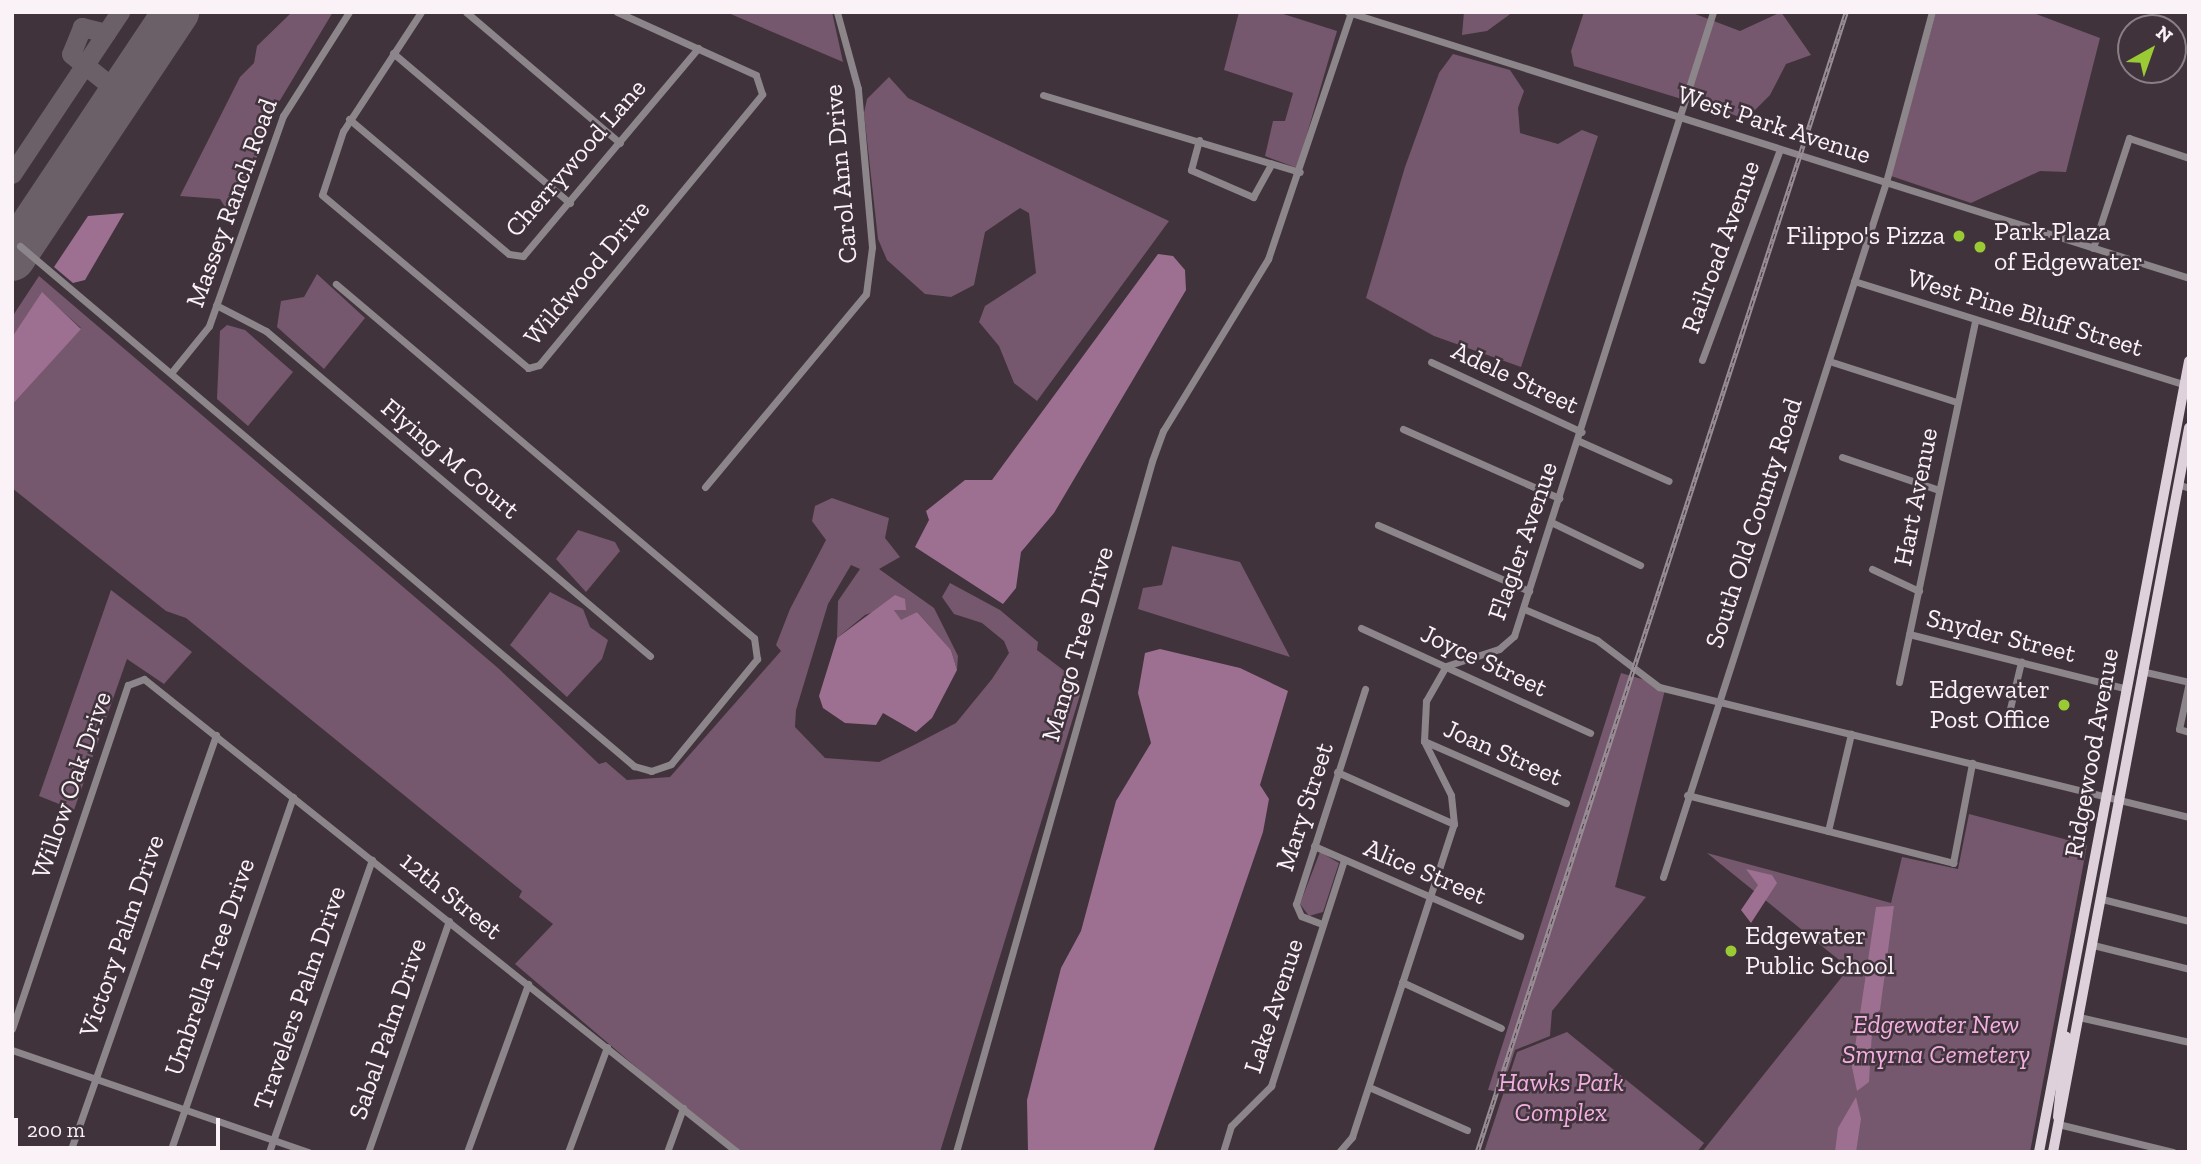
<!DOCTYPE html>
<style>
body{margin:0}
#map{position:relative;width:2201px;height:1164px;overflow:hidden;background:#40333c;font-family:"Zilla Slab",serif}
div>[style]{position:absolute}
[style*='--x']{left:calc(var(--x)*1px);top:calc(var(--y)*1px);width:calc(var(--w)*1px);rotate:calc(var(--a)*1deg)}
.green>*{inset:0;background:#75586d}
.water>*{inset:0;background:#9d7091}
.taxiway>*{height:19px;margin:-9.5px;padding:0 9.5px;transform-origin:9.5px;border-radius:9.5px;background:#6c6068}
.runway>*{height:46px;margin:-23px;padding:0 23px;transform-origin:23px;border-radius:23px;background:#6c6068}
.minor>*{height:7px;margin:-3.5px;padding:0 3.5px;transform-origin:3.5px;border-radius:3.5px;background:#8c858a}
.major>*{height:10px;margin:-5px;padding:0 5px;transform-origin:5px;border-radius:5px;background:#dfd1db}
.rail>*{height:4.5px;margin-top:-2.25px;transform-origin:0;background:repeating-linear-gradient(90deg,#40333c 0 5px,#998e95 0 10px);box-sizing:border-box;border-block:2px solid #998e95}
.dots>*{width:19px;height:19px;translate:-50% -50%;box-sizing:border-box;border:4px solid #40333c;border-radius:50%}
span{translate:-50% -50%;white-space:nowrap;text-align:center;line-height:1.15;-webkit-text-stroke:5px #40333c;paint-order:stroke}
.street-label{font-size:26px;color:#fbf2f8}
.poi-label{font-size:26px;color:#fbf2f8}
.left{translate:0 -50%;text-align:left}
.right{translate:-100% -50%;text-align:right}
.park-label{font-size:26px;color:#f4afe2;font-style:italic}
.frame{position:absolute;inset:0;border:14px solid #fbf2f8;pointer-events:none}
.north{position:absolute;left:2117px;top:14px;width:70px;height:70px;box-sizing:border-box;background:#40333c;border:2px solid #8b7f87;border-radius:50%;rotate:40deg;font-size:19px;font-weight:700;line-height:28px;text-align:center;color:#fbf2f8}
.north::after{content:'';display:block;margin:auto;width:24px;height:32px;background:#9acb35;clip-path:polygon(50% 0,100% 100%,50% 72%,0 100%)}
.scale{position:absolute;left:14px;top:1118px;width:206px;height:32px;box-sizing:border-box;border:4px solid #fbf2f8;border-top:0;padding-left:9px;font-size:21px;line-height:24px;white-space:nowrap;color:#fbf2f8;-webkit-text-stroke:5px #40333c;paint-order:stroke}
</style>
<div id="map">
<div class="green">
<i style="clip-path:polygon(292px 12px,333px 12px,273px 112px,234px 221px,220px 199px,180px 196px,240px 77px,254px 63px,257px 46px)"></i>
<i style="clip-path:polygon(726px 12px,832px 12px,843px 62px)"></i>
<i style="clip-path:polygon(1239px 12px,1277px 12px,1337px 31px,1297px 168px,1265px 156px,1273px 121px,1285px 121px,1293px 93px,1224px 70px)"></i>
<i style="clip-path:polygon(1464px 12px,1513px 12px,1487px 31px,1462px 35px)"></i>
<i style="clip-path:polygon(1584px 12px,1690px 12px,1740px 31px,1781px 12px,1811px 55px,1786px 64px,1770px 95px,1754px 111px,1737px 116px,1574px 66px,1571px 51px)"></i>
<i style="clip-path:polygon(1936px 12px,2031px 12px,2100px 38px,2066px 172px,2040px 171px,1971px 203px,1891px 176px)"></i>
<i style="clip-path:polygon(1453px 54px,1510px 70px,1524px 91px,1518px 108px,1520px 133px,1558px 144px,1582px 130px,1598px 136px,1521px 367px,1434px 336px,1366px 298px,1405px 167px,1439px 73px)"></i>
<i style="clip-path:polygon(889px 77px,908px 98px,1169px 221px,1037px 401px,1014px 383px,999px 346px,979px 322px,985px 306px,1036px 273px,1029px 213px,1020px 208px,985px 232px,974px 285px,951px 297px,925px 294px,887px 260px,878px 239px,864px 113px,867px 99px)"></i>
<i style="clip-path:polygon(317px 274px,365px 318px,324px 369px,277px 327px,281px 301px,304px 297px)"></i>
<i style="clip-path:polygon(39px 276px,498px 668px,599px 764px,606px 762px,627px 780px,670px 777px,781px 651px,776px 645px,790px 609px,826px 540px,812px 521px,815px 506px,832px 498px,889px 518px,885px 538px,900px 557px,879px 569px,934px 608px,958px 656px,957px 670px,951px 650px,917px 612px,901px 621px,894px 610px,905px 600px,865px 615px,837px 638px,838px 601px,860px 569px,851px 565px,828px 604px,796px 710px,795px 727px,825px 758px,879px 762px,914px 745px,956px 723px,992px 679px,1009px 653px,1004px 641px,982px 623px,954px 614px,942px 597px,950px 583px,1000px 610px,1038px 642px,1037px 650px,1079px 682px,1080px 695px,940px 1152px,736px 1152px,515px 964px,553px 924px,519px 897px,522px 891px,186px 618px,166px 611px,12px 488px,12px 405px,81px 328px,42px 293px,12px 337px,12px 317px)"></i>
<i style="clip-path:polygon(227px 325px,245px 330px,293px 372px,248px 426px,217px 399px,220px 331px)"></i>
<i style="clip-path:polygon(578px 530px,615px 542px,620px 551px,586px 592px,556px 559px)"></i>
<i style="clip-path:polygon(1172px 546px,1240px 562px,1290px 657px,1138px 609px,1143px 588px,1162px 585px)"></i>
<i style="clip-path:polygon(111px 590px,192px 652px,164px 684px,127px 659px,74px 810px,39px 796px)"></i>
<i style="clip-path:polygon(550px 592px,583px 609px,590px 627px,608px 640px,602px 659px,567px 697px,510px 645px)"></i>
<i style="clip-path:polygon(1621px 673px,1666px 686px,1615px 887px,1646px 897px,1552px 1011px,1550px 1036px,1515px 1050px,1501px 1092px,1488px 1090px)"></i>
<i style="clip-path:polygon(1969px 814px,2087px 845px,2030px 1152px,1702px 1152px,1849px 968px,1707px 853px,1891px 903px,1902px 857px,1958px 869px)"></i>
<i style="clip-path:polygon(1320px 852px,1339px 863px,1323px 912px,1309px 916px,1300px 904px)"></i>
<i style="clip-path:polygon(1567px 1032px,1704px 1143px,1697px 1152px,1484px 1152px,1517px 1052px)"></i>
</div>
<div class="water">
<i style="clip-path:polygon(124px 213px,85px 280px,73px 283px,54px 267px,88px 216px)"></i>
<i style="clip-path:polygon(1158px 254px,1173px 256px,1185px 270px,1186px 290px,1054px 513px,1021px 552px,1016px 588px,1003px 604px,915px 547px,929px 520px,926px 511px,965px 480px,992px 480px)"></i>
<i style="clip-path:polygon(42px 292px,81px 329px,12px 405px,12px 337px)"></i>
<i style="clip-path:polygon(895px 595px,905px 599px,906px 610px,894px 610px,901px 620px,917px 612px,951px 650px,957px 670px,932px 718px,916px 732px,883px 713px,876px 725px,845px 723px,823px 708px,819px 696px,837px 638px)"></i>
<i style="clip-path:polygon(1160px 649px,1240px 668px,1288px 691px,1260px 785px,1269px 799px,1263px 832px,1153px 1152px,1028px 1152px,1027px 1100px,1061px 968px,1081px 931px,1116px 801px,1151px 743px,1138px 693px,1145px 653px)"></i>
<i style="clip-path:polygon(1746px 869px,1772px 875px,1777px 883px,1751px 923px,1741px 910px,1758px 885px)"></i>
<i style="clip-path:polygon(1894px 906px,1880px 1010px,1873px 1015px,1869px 1082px,1857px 1091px,1852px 1067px,1876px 907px)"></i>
<i style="clip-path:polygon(1856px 1097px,1861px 1119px,1856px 1152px,1835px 1152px,1838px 1128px)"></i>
</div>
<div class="taxiway">
<i style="--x:106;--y:33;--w:25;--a:-166"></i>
<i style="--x:82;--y:27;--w:29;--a:112"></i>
<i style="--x:71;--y:54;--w:64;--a:38.7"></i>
<i style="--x:12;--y:174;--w:195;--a:-56.3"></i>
</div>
<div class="runway">
<i style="--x:12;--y:258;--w:296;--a:-56.3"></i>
</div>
<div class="minor">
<i style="--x:421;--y:12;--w:142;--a:123.2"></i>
<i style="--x:343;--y:131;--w:67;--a:108.2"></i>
<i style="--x:322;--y:195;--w:269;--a:40"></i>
<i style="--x:528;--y:368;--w:11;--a:-15"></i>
<i style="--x:539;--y:365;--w:351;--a:-50.5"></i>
<i style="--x:762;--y:94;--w:20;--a:-108"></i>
<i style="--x:756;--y:75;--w:153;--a:-155.6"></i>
<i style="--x:466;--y:12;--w:202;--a:40.4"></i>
<i style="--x:1348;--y:12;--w:882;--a:17.55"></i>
<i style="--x:393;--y:53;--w:232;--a:40.3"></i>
<i style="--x:1043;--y:95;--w:268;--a:16.7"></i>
<i style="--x:349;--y:119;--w:209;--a:40.2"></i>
<i style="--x:509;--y:254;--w:14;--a:8"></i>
<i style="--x:523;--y:256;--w:272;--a:-49.9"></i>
<i style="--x:1199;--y:140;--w:31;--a:105"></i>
<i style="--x:1191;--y:170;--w:68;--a:23.5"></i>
<i style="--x:1253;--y:197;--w:38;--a:-61"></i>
<i style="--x:20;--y:246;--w:805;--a:40.26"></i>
<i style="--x:634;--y:766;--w:18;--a:16"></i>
<i style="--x:651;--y:771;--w:21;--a:-19"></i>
<i style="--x:671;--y:764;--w:136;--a:-50.7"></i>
<i style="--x:757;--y:659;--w:21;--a:-98"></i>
<i style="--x:754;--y:638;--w:548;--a:-139.74"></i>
<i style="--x:2093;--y:248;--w:116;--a:-71.9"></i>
<i style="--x:2129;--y:138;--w:63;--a:18.4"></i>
<i style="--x:1854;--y:281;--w:345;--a:17.4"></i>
<i style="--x:216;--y:305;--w:56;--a:27.5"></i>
<i style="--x:266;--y:331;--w:503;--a:40.24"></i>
<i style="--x:1702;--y:360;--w:225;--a:-69.7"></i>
<i style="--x:1829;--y:361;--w:134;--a:17.8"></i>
<i style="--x:1431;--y:362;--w:166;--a:24.9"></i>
<i style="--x:171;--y:373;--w:60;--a:-51"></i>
<i style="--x:209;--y:326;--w:223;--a:-70.6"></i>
<i style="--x:283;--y:116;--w:123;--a:-57.6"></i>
<i style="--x:1403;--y:429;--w:171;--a:23.9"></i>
<i style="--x:1579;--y:441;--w:98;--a:24"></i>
<i style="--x:1842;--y:457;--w:102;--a:18.8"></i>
<i style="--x:2177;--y:484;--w:13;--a:18"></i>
<i style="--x:705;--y:487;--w:251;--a:-50.2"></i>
<i style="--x:866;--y:294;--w:47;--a:-82.7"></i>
<i style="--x:872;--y:247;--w:159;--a:-95.1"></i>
<i style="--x:858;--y:89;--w:80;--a:-105.3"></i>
<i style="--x:1551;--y:522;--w:99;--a:25.8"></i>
<i style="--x:1378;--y:525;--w:165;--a:23.6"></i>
<i style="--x:1872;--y:569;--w:52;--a:25.1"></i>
<i style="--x:1524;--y:609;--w:79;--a:23"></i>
<i style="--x:1597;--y:640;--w:78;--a:37.2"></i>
<i style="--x:1659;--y:687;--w:546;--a:13.78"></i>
<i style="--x:1361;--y:628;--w:252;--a:24.6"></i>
<i style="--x:1909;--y:634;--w:222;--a:14.1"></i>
<i style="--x:2141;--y:671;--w:49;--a:12.9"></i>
<i style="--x:1899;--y:682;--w:370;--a:-78.1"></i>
<i style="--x:2189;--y:682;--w:48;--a:102"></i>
<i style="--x:2179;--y:729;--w:10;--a:17"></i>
<i style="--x:2008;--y:717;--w:57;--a:-76.7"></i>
<i style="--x:1424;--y:741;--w:155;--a:23.6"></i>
<i style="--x:1337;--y:772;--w:128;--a:24"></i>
<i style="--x:1687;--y:795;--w:275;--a:14.3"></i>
<i style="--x:1953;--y:863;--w:102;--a:-79.2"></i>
<i style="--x:1828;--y:831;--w:100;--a:-76.7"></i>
<i style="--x:1314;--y:846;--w:225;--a:23.6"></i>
<i style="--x:1663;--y:877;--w:730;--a:-72.21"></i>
<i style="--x:1886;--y:182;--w:176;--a:-74.9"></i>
<i style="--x:2102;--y:899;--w:90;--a:14.2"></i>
<i style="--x:1322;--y:924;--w:22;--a:-159"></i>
<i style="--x:1301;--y:916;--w:13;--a:-113"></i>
<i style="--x:1296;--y:904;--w:226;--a:-72.2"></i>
<i style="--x:2093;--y:945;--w:99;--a:14"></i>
<i style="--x:1402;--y:982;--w:109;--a:24.9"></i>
<i style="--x:2079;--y:1017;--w:113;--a:12.8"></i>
<i style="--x:12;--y:1029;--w:363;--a:-71.4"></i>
<i style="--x:128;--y:685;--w:17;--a:-21"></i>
<i style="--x:144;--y:679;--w:759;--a:38.58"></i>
<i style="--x:12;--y:1050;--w:314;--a:19"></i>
<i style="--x:1369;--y:1087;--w:107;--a:23.7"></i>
<i style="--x:2058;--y:1124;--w:118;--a:13.7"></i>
<i style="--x:70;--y:1152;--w:442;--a:-70.7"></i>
<i style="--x:170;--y:1152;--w:376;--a:-70.9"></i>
<i style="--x:269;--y:1152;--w:310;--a:-70.6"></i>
<i style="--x:368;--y:1152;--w:245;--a:-70.7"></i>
<i style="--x:467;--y:1152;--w:179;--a:-70"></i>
<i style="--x:568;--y:1152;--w:112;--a:-69.6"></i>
<i style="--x:667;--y:1152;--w:47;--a:-70"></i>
<i style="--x:956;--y:1152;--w:718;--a:-74.16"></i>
<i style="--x:1152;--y:461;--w:32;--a:-70"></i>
<i style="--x:1163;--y:431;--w:202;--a:-58.6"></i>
<i style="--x:1268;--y:259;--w:260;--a:-71.4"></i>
<i style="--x:1223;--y:1152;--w:27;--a:-73"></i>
<i style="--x:1231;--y:1126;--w:57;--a:-45"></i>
<i style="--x:1271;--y:1086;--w:237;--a:-72.1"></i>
<i style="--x:1339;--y:1152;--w:20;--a:-49"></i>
<i style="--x:1352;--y:1137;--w:329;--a:-72"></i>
<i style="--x:1454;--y:824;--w:29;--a:-96"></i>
<i style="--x:1451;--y:795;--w:60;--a:-116.6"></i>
<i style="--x:1424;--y:741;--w:40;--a:-87.1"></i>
<i style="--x:1426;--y:701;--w:40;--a:-60.3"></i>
<i style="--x:1446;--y:666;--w:56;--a:-17.8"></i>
<i style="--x:1499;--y:649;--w:20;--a:-41"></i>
<i style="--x:1514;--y:636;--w:655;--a:-72.31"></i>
</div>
<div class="major">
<i style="--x:2058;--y:1117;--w:81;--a:-84.4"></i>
<i style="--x:2039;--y:1152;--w:805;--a:-79.26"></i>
<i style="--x:2053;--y:1152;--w:737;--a:-79.36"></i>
</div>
<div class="rail">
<i style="--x:1477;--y:1152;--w:1198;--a:-72.06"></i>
</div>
<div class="dots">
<i style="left:1959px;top:236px;background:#9acb35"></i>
<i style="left:1980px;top:247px;background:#9acb35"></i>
<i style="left:2064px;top:705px;background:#9acb35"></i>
<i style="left:1731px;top:951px;background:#9acb35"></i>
</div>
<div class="street-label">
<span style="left:1774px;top:125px;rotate:18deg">West Park Avenue</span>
<span style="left:576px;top:158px;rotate:-49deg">Cherrywood Lane</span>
<span style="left:841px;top:174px;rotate:-95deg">Carol Ann Drive</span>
<span style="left:232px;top:203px;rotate:-70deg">Massey Ranch Road</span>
<span style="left:1721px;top:247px;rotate:-70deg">Railroad Avenue</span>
<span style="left:587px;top:273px;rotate:-50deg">Wildwood Drive</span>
<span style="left:2025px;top:313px;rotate:17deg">West Pine Bluff Street</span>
<span style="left:1515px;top:378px;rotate:25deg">Adele Street</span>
<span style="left:450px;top:459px;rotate:40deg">Flying M Court</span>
<span style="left:1916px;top:497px;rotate:-79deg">Hart Avenue</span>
<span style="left:1754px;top:523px;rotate:-72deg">South Old County Road</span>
<span style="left:1523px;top:541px;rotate:-71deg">Flagler Avenue</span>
<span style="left:2001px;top:636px;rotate:14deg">Snyder Street</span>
<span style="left:1078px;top:644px;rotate:-74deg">Mango Tree Drive</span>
<span style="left:1484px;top:661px;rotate:25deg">Joyce Street</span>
<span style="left:1503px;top:753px;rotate:24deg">Joan Street</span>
<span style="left:2092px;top:753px;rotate:-80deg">Ridgewood Avenue</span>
<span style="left:72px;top:785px;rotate:-71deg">Willow Oak Drive</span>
<span style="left:1305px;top:807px;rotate:-72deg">Mary Street</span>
<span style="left:1425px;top:872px;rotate:23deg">Alice Street</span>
<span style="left:451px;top:896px;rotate:39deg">12th Street</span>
<span style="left:122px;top:936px;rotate:-71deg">Victory Palm Drive</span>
<span style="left:210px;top:967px;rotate:-71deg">Umbrella Tree Drive</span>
<span style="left:300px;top:998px;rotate:-71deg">Travelers Palm Drive</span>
<span style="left:1274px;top:1006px;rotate:-72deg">Lake Avenue</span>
<span style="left:388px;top:1029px;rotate:-71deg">Sabal Palm Drive</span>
</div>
<div class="poi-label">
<span class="left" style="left:1994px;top:247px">Park Plaza<br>of Edgewater</span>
<span class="right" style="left:1945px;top:236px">Filippo's Pizza</span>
<span class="right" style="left:2050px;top:705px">Edgewater<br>Post Office</span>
<span class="left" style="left:1745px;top:951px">Edgewater<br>Public School</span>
</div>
<div class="park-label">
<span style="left:1936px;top:1040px">Edgewater New<br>Smyrna Cemetery</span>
<span style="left:1561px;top:1098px">Hawks Park<br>Complex</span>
</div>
<div class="frame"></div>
<div class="north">N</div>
<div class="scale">200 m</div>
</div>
